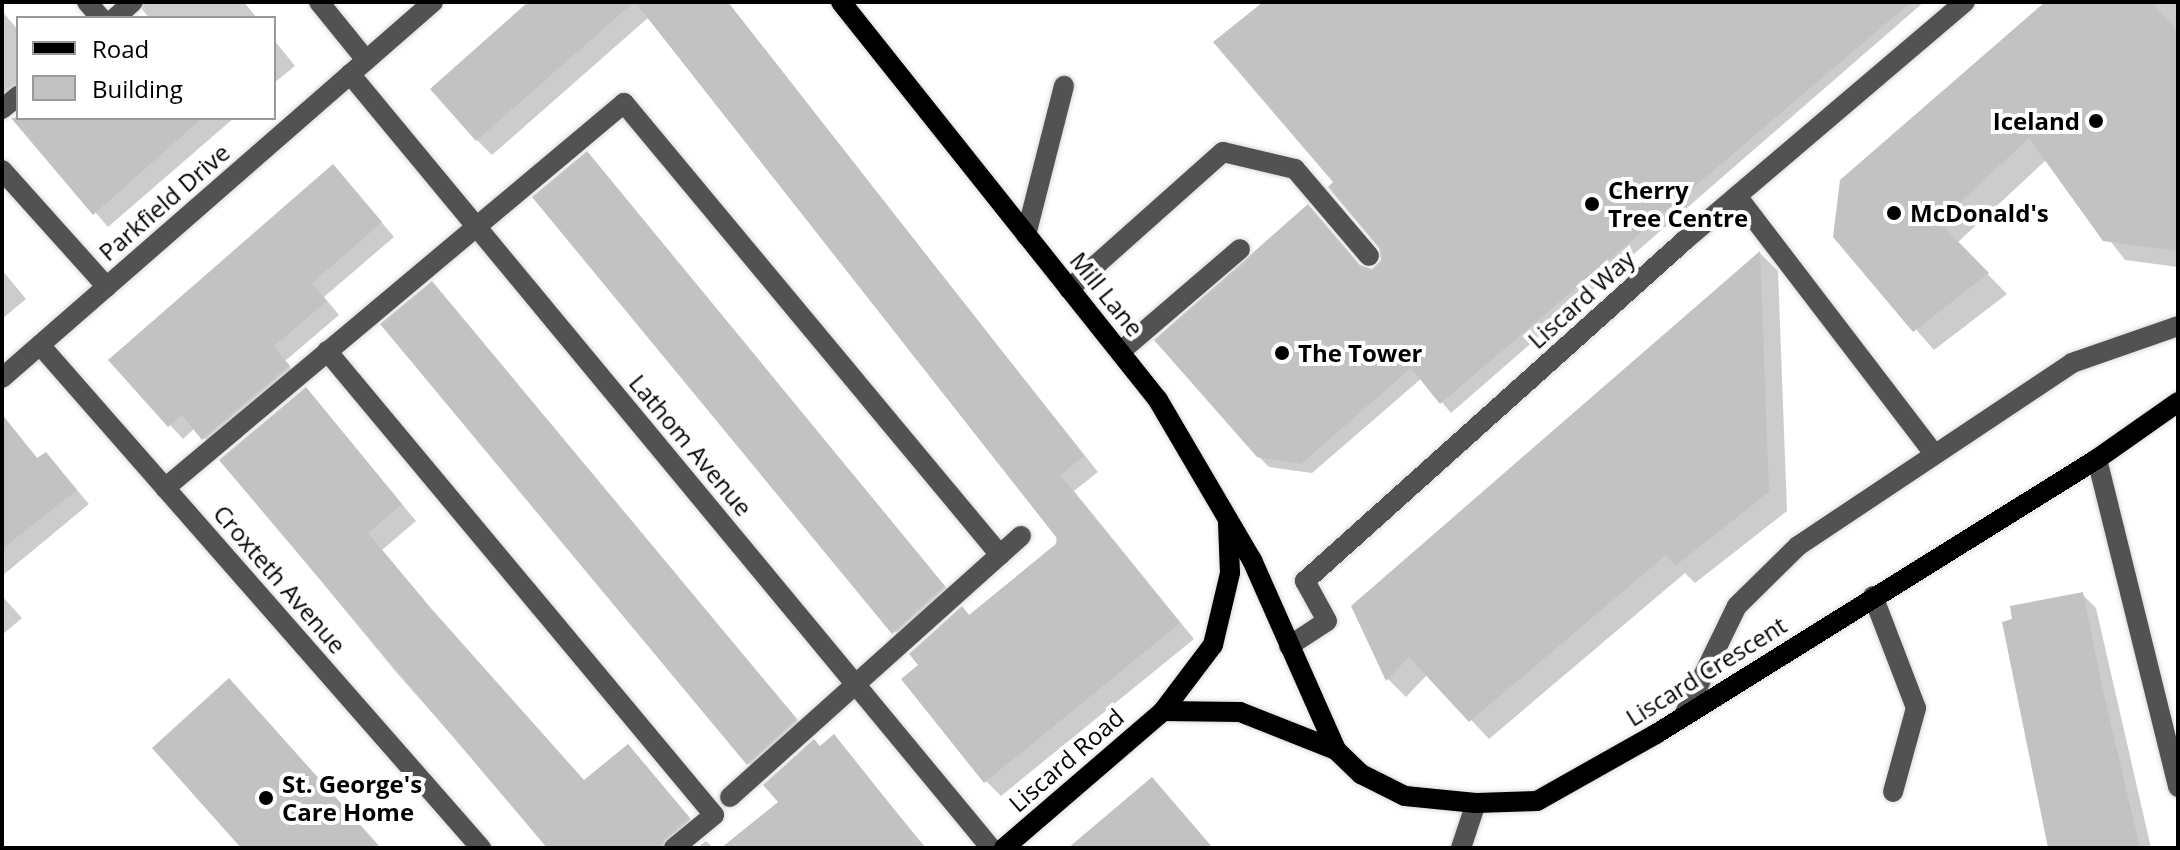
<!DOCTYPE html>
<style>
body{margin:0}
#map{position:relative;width:2180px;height:850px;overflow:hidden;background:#fff;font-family:"Open Sans",sans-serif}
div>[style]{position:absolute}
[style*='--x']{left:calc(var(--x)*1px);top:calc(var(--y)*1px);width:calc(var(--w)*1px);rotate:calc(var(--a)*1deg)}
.shadow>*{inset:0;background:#0003}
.building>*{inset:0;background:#c2c2c2}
.roads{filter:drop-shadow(0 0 2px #dbdbdb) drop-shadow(0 0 2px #dbdbdb)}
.minor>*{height:20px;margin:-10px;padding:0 10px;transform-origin:10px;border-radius:10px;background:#525252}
.major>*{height:20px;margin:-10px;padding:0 10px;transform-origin:10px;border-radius:10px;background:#000}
.dots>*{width:22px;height:22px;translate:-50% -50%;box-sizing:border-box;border:4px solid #fff;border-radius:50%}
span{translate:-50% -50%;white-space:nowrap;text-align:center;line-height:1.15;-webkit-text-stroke:8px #fff;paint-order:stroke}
.poi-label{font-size:24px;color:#000;font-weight:700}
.right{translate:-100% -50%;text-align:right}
.left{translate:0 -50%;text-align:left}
.street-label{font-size:24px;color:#000}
.frame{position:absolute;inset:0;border:4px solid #000;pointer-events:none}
.legend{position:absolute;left:16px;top:16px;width:260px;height:104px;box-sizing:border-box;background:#fff;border:2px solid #999;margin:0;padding:10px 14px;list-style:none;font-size:24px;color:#000}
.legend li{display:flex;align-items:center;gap:16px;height:40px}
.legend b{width:40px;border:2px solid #999}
</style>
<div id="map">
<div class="shadow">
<i style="clip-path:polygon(136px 2px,244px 2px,257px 18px,149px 18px)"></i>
<i style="clip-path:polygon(531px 2px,726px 2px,1098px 472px,1074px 491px,1194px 639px,1001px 796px,986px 781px,1058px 536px,649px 17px,492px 155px,477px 140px,433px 89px)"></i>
<i style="clip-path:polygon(1267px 2px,1924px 2px,1451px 413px,1422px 378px,1312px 473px,1269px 467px,1258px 456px,1361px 267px,1373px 271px,1384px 260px,1381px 247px,1336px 183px)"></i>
<i style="clip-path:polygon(2045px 2px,2178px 2px,2178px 267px,2125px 260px,2047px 159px,1957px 243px,2007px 294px,1934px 350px,1835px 237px)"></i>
<i style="clip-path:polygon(2px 11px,18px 30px,18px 103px,2px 110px)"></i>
<i style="clip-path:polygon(274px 40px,295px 66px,274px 83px)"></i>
<i style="clip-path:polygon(18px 115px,18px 118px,234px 118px,108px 227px,14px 118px)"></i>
<i style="clip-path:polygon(587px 154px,957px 601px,907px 646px,535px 197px)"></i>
<i style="clip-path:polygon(346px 180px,394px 237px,324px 297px,339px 315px,285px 361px,302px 381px,217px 452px,195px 428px,183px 439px,110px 360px)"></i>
<i style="clip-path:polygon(1760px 253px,1778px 271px,1787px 511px,1695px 583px,1685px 573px,1489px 739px,1428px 674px,1406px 697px,1388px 679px,1354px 607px)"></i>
<i style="clip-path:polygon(2px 270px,26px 299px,2px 319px)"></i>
<i style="clip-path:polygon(432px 284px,809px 734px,761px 776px,748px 763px)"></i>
<i style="clip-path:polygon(306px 389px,416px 521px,382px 550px,444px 624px,585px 782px,628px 746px,704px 835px,689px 848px,551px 848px,396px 672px,223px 462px)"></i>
<i style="clip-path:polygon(19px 438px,39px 460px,46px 454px,89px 504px,2px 576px,2px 453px)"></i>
<i style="clip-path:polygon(2082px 594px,2096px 608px,2151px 848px,2052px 848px)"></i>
<i style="clip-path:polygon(2px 596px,22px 618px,2px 635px)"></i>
<i style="clip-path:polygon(834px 737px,926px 848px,724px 848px,781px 802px)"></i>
<i style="clip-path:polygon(706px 841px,714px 848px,697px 848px)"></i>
</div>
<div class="building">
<i style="clip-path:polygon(528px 2px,634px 2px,476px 141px,430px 89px)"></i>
<i style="clip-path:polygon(635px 2px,728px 2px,1084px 456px,1060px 475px,1180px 623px,984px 783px,901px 679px,918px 665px,909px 654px,962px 606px,969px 615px,1057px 543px,1056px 537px)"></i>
<i style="clip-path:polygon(1263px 2px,1911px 2px,1440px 404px,1411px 368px,1301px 464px,1257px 457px,1154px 340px,1308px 204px,1360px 265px,1372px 269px,1381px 260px,1379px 248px,1328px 187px,1333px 182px,1213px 42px)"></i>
<i style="clip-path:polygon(2045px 2px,2152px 2px,2178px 32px,2178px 251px,2103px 241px,2029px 138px,1939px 222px,1989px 273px,1913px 332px,1833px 237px,1840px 180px)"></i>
<i style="clip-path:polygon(11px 118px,202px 118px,93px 215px)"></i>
<i style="clip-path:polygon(587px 151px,945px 586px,892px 634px,532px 197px)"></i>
<i style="clip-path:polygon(333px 164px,382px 222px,312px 283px,327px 301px,274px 346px,290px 366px,202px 440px,182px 415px,168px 427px,108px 360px)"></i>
<i style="clip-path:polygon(1760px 251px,1769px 492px,1675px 566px,1666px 555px,1469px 722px,1409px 657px,1386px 681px,1351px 606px)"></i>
<i style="clip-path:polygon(432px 281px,797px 719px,747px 765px,380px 324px)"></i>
<i style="clip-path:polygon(306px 387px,402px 504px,368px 533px,429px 606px,584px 780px,628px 744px,690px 818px,661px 848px,547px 848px,219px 460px)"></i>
<i style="clip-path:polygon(2px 414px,37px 458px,46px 452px,77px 490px,2px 549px)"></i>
<i style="clip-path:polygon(2083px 592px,2104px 695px,2140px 848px,2048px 848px,2002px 622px,2012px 619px,2010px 606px)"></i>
<i style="clip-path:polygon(229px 678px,381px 848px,241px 848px,152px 748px)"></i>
<i style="clip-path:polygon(834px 734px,925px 848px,721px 848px,778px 802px,763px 785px,814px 739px,820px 746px)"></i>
<i style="clip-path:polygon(1152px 777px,1213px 848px,1068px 848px)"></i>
</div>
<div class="roads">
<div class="minor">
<i style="--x:87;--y:2;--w:21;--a:49"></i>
<i style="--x:319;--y:2;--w:75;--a:51"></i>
<i style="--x:115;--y:18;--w:24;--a:-42"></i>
<i style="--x:350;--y:74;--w:1005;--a:50.37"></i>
<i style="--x:2;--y:109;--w:21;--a:-39"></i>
<i style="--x:2;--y:170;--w:157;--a:48.1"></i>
<i style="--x:1737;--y:196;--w:322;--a:52.6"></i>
<i style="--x:1026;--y:235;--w:154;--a:-75.7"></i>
<i style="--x:1069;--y:289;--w:206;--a:-41.7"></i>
<i style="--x:1223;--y:152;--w:74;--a:13.3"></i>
<i style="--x:1295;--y:169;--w:114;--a:49.6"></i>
<i style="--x:40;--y:345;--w:669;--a:48.76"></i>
<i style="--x:327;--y:351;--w:604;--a:50.17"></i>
<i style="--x:714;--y:815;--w:52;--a:140.5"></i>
<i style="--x:1120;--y:352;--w:158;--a:-40.6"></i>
<i style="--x:2;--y:378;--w:572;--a:-41.1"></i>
<i style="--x:2097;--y:459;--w:338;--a:76.1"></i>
<i style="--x:165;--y:488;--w:599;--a:-39.99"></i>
<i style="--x:624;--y:103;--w:588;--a:50.24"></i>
<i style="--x:1873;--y:596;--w:120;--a:69"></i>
<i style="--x:1916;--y:708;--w:87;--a:105.3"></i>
<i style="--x:1289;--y:646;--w:45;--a:-33.3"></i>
<i style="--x:1327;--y:621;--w:46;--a:-118.8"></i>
<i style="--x:1305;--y:581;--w:509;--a:-41.9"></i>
<i style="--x:1684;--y:241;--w:369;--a:-40.4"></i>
<i style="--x:1683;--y:717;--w:123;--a:-64.1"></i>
<i style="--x:1737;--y:606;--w:86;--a:-44.5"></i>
<i style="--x:1798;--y:546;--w:329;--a:-33.7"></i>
<i style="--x:2072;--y:363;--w:112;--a:-19.2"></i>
<i style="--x:730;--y:797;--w:391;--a:-41.9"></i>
<i style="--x:1461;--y:848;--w:47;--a:-71.6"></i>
</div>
<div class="major">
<i style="--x:841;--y:2;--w:509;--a:51.46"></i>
<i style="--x:1158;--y:400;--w:186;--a:59.6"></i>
<i style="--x:1252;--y:560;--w:208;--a:66.1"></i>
<i style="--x:1336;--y:750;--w:35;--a:44"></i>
<i style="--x:1361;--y:774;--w:49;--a:26.6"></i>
<i style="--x:1405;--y:796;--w:71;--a:5.6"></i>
<i style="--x:1476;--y:803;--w:61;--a:-1.9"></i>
<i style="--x:1537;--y:801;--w:137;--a:-29.4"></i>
<i style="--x:1656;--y:734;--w:520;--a:-31.95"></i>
<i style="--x:2097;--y:459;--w:99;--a:-35.1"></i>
<i style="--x:1163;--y:711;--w:77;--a:0.7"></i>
<i style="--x:1240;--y:712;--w:103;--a:21.6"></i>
<i style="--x:1004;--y:848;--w:210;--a:-40.7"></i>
<i style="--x:1163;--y:711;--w:83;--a:-52.9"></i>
<i style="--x:1213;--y:645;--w:74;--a:-76.7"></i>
<i style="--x:1230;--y:573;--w:49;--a:-92.3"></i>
</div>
</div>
<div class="dots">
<i style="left:2096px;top:121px;background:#000"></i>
<i style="left:1592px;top:204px;background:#000"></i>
<i style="left:1894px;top:213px;background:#000"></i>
<i style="left:1282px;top:353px;background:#000"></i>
<i style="left:266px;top:798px;background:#000"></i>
</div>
<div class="poi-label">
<span class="right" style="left:2080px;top:121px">Iceland</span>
<span class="left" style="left:1608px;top:204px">Cherry<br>Tree Centre</span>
<span class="left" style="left:1910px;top:213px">McDonald's</span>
<span class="left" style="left:1298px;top:353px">The Tower</span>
<span class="left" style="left:282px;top:798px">St. George's<br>Care Home</span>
</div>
<div class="street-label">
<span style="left:164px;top:202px;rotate:-41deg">Parkfield Drive</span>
<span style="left:1107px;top:294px;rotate:51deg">Mill Lane</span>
<span style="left:1581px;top:299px;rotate:-42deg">Liscard Way</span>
<span style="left:691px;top:445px;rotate:50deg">Lathom Avenue</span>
<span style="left:280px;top:579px;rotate:49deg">Croxteth Avenue</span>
<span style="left:1706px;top:671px;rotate:-32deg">Liscard Crescent</span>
<span style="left:1066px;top:760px;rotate:-41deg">Liscard Road</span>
</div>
<div class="frame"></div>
<ul class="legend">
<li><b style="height:10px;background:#000"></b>Road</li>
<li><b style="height:22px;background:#c2c2c2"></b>Building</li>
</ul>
</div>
